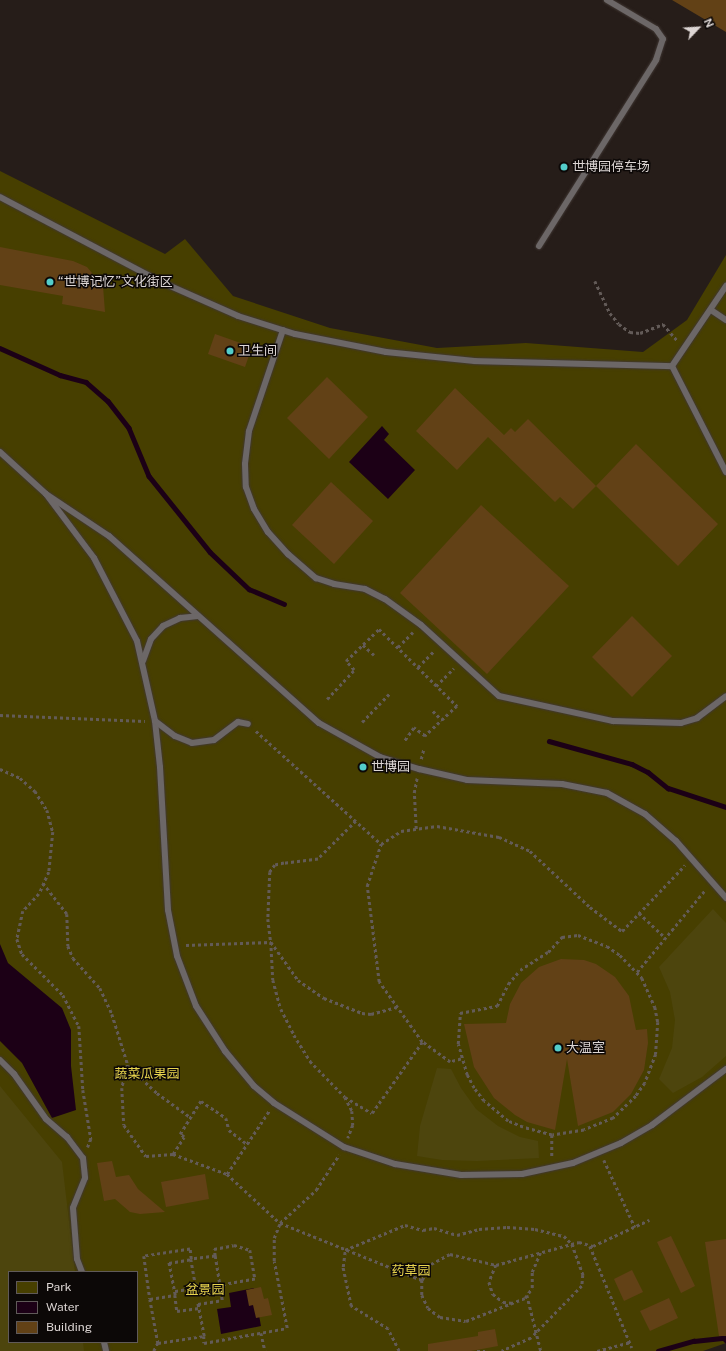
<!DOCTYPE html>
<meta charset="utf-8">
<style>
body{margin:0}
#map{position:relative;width:726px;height:1351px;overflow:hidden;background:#261d19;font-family:"Public Sans","Noto Sans SC",sans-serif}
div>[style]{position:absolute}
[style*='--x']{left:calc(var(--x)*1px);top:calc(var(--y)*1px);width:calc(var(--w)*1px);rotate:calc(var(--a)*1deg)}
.green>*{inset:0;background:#473f00}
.forest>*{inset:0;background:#4d450d}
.water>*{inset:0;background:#1c0016}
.stream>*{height:4.5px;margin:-2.25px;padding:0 2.25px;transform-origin:2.25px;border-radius:2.25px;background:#1c0016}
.building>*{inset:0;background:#624116}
.path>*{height:2.5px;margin-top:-1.25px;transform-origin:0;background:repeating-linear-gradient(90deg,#635b58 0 3px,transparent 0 6px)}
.roads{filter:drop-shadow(0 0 1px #403733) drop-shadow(0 0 1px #403733)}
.service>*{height:6px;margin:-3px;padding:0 3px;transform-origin:3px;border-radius:3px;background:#6c6767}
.dots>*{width:11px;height:11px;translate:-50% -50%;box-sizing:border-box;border:2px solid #0c0807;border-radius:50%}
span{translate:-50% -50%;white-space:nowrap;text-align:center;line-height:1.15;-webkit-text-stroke:3px #0c0807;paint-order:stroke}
.poi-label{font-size:13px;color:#ddd6d4}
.left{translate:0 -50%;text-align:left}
.park-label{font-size:13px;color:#e9d54e}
.legend{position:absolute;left:8px;top:1271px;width:130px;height:72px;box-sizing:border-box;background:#0c0807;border:1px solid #605a59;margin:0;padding:5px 7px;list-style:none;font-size:12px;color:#ddd6d4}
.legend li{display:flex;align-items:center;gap:8px;height:20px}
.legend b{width:20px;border:1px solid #605a59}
.north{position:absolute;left:678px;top:8px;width:40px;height:40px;-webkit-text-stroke:3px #0c0807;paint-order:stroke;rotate:65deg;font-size:11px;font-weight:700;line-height:16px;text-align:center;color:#ddd6d4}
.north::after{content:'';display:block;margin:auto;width:14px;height:18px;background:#ddd6d4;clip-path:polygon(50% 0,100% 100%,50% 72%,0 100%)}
</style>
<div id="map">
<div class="green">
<i style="clip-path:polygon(0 171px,165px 254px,185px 239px,233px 296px,330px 328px,437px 348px,526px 343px,643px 352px,687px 320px,726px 255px,726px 1343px,703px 1351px,38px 1351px,36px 1342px,137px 1342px,137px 1272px,21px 1272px,0 1182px)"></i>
</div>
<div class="forest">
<i style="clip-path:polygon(713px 909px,726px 923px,726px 1056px,702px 1077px,673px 1093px,659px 1079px,672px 1048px,675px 1020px,670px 992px,659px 967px)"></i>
<i style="clip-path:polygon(437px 1068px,451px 1069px,461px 1088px,476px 1109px,498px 1126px,520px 1137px,538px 1141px,539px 1158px,477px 1161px,442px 1160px,417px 1156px,420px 1126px)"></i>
<i style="clip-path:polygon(0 1086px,62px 1162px,75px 1272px,9px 1272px,9px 1342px,83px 1342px,84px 1351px,0 1351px)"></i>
</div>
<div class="water">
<i style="clip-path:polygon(382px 426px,389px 434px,384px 440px,415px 470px,388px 499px,349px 462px)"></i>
<i style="clip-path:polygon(0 944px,8px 963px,62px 1008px,71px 1030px,71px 1066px,76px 1110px,52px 1118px,22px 1063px,0 1041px)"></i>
<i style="clip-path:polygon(254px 1288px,261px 1326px,221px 1334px,217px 1309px,231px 1307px,229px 1293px)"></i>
</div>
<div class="stream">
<i style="--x:0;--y:348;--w:66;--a:24.2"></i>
<i style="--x:60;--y:375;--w:27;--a:15"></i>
<i style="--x:86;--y:382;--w:29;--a:41"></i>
<i style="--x:108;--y:401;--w:34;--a:52"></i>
<i style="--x:129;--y:428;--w:52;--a:67.4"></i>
<i style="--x:149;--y:476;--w:97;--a:51.2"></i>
<i style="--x:210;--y:552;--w:54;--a:43.5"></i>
<i style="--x:249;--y:589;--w:38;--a:23"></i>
<i style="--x:549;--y:741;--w:86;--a:15.5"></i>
<i style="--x:632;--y:764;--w:18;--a:27"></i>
<i style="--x:648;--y:772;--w:26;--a:39"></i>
<i style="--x:668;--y:788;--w:61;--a:18.1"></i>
<i style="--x:658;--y:1351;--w:37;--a:-16"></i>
<i style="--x:694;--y:1341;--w:30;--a:-6"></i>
<i style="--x:724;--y:1338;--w:3;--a:45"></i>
</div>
<div class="building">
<i style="clip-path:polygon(672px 0,726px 0,726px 32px)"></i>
<i style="clip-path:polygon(0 247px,73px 261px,87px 267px,103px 286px,105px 312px,62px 304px,63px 296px,0 285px)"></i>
<i style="clip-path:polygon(215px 334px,252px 347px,245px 367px,208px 354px)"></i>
<i style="clip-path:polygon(327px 377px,368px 417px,329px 459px,287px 418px)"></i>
<i style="clip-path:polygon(455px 388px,504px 435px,511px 428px,515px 432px,528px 419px,596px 486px,573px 509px,560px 497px,555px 502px,488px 437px,457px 470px,416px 431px)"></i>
<i style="clip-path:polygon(636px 444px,718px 524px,678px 566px,596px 486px)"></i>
<i style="clip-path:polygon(331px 482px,373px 521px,334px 564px,292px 525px)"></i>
<i style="clip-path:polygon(481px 505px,569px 586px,487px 674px,400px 593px)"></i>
<i style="clip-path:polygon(632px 616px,672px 656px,632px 697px,592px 657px)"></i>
<i style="clip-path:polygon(561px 959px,584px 960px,596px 964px,615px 977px,629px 996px,636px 1030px,647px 1029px,648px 1043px,644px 1070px,631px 1094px,613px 1112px,578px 1126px,567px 1059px,555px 1130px,527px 1122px,515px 1115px,494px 1098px,474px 1067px,464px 1024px,506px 1023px,510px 1004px,521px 983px,539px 967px)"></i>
<i style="clip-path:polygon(112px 1161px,116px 1177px,129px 1175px,138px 1189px,165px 1212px,140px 1214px,130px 1212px,115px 1199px,104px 1201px,97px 1163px)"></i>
<i style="clip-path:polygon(205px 1174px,209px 1199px,166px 1207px,161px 1182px)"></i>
<i style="clip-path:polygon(671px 1236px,695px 1286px,681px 1293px,657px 1242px)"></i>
<i style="clip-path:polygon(726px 1239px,726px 1336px,719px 1336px,705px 1242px)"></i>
<i style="clip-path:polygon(632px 1270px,643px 1292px,624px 1301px,614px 1279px)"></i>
<i style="clip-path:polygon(261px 1287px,264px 1299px,268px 1298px,272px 1315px,256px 1318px,253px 1305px,249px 1306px,246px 1290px)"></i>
<i style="clip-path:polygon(669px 1298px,678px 1318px,650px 1331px,640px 1311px)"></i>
<i style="clip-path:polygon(495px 1329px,498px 1346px,471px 1351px,428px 1351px,428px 1344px,478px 1336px,478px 1332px)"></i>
</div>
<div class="path">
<i style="--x:595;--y:281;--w:35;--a:65"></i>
<i style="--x:610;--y:313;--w:14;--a:51"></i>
<i style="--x:619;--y:324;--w:14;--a:36"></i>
<i style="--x:630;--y:332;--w:10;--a:6"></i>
<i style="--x:640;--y:333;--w:25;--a:-21"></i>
<i style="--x:663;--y:324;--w:21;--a:49"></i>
<i style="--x:363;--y:645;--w:15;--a:42"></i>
<i style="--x:398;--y:647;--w:21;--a:-45"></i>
<i style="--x:418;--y:667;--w:23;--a:-45"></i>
<i style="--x:436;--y:686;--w:25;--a:-45"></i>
<i style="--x:327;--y:699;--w:40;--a:-47"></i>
<i style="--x:354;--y:670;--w:12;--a:-132"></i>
<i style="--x:346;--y:661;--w:46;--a:-44.1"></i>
<i style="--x:379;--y:629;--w:110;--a:44.6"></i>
<i style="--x:457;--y:706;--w:44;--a:136.8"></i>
<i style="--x:425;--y:736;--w:14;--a:-144"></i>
<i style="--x:414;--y:728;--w:16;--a:125"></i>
<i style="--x:433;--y:711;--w:13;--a:45"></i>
<i style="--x:0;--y:715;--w:145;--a:2.4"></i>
<i style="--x:362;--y:722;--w:39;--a:-46"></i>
<i style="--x:256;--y:731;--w:169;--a:42.1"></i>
<i style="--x:421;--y:759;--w:11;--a:-75"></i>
<i style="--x:0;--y:769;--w:22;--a:24"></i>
<i style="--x:20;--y:778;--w:20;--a:41"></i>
<i style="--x:35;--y:791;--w:22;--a:58"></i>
<i style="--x:47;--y:810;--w:23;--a:75"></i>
<i style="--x:53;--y:832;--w:40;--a:95.7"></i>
<i style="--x:49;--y:872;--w:24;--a:114"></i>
<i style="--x:39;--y:894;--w:23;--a:133"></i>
<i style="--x:23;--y:911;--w:29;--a:102"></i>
<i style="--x:17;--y:939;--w:16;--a:72"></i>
<i style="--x:22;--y:954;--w:58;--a:45"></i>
<i style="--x:63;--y:995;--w:35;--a:63"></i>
<i style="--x:79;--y:1026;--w:64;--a:86.4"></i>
<i style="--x:83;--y:1090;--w:50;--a:80.7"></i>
<i style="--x:91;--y:1139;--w:9;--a:111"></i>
<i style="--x:356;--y:821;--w:54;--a:135"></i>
<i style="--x:318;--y:859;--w:34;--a:173"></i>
<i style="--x:284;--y:863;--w:9;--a:167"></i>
<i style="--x:275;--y:865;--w:9;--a:126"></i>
<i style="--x:270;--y:872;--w:47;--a:92.4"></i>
<i style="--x:268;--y:919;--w:23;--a:83"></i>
<i style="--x:271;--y:942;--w:47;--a:54.6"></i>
<i style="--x:298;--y:980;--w:32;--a:35"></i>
<i style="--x:324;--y:998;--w:41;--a:21.5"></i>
<i style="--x:362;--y:1013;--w:9;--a:6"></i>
<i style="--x:371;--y:1014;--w:27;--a:-15"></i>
<i style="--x:416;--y:829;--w:36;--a:-93"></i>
<i style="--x:414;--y:793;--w:15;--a:-79"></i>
<i style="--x:43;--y:883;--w:39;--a:52"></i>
<i style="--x:67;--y:914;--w:32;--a:88"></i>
<i style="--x:68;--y:946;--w:13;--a:67"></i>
<i style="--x:73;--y:958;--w:40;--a:48"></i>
<i style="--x:100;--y:988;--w:29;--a:65"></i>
<i style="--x:112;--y:1014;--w:53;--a:72.6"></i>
<i style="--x:128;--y:1065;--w:24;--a:105"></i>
<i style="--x:122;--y:1088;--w:37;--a:87"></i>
<i style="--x:124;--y:1125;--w:38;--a:55"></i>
<i style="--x:146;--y:1156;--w:27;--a:-4"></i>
<i style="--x:173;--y:1154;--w:58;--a:20.3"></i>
<i style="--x:227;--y:1174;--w:72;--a:42.8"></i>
<i style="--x:280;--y:1223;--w:153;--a:21.9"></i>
<i style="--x:422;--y:1280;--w:18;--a:-61"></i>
<i style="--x:431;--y:1264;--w:21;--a:-28"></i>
<i style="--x:450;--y:1254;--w:47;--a:13.4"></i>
<i style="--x:496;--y:1265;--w:86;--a:-15.5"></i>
<i style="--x:579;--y:1242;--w:15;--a:16"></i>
<i style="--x:593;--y:1246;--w:62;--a:-24.9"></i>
<i style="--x:639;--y:913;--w:35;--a:43"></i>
<i style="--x:578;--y:935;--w:31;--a:21"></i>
<i style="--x:607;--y:946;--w:16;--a:35"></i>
<i style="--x:620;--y:955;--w:32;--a:46"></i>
<i style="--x:642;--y:978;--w:32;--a:66"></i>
<i style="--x:655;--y:1007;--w:15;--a:79"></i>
<i style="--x:658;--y:1022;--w:32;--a:94"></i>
<i style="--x:656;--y:1054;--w:31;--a:111"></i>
<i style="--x:645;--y:1083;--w:16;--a:125"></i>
<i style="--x:636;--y:1096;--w:32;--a:136"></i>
<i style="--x:613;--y:1118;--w:31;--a:158"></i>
<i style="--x:584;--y:1130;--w:32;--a:171"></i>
<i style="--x:552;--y:1135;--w:30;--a:-165"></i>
<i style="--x:523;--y:1127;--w:16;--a:-158"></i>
<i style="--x:508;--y:1121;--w:31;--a:-140"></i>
<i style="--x:484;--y:1101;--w:16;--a:-128"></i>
<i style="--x:474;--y:1088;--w:15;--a:-118"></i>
<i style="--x:467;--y:1075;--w:32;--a:-106"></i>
<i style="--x:458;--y:1044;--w:31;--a:-86"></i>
<i style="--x:460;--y:1013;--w:38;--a:-11"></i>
<i style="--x:497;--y:1006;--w:25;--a:-63"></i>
<i style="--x:508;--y:984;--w:18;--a:-49"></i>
<i style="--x:520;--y:970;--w:33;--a:-33"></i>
<i style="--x:548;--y:952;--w:21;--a:-47"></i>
<i style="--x:562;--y:937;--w:16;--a:-7"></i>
<i style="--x:186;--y:945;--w:85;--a:-2"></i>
<i style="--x:271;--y:942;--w:38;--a:87"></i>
<i style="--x:273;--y:980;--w:30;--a:75"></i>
<i style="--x:281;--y:1009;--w:29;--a:63"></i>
<i style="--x:294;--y:1035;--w:31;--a:58"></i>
<i style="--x:310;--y:1061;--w:50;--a:45.8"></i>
<i style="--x:345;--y:1097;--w:31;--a:31"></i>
<i style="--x:372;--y:1113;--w:87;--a:-54.8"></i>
<i style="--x:637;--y:972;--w:107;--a:-50.3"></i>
<i style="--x:461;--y:1059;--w:11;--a:165"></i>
<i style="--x:450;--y:1062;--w:34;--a:-144"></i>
<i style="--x:422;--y:1042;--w:74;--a:-125.6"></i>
<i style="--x:379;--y:982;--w:97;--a:-97.1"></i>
<i style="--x:367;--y:886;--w:44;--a:-71.6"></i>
<i style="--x:381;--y:844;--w:24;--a:-33"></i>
<i style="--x:401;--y:831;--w:36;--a:-8"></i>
<i style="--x:437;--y:826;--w:63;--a:10.1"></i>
<i style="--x:499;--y:837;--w:34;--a:24"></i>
<i style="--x:530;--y:851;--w:82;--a:43"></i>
<i style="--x:590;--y:907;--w:40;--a:37"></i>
<i style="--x:622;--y:931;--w:91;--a:-46.3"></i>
<i style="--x:128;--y:1066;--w:40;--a:43"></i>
<i style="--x:157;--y:1093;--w:41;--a:36"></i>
<i style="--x:345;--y:1097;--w:16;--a:63"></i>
<i style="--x:352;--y:1111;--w:14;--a:86"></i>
<i style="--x:353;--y:1125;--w:14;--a:111"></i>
<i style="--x:552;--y:1135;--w:22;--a:90"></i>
<i style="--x:173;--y:1154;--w:20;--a:-57"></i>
<i style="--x:184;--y:1137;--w:5;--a:-143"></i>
<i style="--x:180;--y:1134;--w:39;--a:-58"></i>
<i style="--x:201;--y:1101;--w:30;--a:34"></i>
<i style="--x:226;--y:1118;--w:12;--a:76"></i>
<i style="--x:229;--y:1130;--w:23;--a:38"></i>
<i style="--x:604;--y:1160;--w:74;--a:65.2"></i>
<i style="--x:227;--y:1174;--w:76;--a:-56.3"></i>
<i style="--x:590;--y:1246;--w:110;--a:67.6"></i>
<i style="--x:215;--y:1256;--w:7;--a:-98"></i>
<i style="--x:214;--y:1249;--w:20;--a:-11"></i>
<i style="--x:234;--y:1245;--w:17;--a:17"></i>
<i style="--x:250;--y:1250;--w:29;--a:80"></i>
<i style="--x:255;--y:1279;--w:36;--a:170"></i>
<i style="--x:496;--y:1265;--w:18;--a:112"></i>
<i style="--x:489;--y:1282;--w:13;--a:72"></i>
<i style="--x:493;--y:1294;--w:13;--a:39"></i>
<i style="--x:503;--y:1302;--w:11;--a:5"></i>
<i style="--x:422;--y:1280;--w:15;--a:90"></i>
<i style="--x:422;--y:1295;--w:14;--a:65"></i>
<i style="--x:428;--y:1308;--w:15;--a:37"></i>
<i style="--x:440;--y:1317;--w:26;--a:9"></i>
<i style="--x:466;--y:1321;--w:63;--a:-21.3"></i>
<i style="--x:525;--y:1298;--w:12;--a:-55"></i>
<i style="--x:532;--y:1288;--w:16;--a:-90"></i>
<i style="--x:532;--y:1272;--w:21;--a:-67"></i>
<i style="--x:175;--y:1295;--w:16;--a:83"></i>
<i style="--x:177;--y:1311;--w:22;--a:-8"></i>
<i style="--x:527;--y:1295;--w:58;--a:76"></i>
<i style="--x:150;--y:1299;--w:25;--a:-9"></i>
<i style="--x:175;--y:1295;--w:33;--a:-101"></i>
<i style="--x:169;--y:1263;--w:22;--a:-10"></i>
<i style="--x:191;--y:1259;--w:10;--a:-96"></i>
<i style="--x:190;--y:1249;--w:47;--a:171.3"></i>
<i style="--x:144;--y:1256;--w:43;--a:82.1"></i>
<i style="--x:150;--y:1299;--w:45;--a:79.7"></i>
<i style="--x:158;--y:1343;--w:9;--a:117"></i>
<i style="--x:261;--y:1333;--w:18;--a:77"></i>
<i style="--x:204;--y:1336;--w:7;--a:90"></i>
<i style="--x:204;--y:1343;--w:84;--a:-10.2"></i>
<i style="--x:287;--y:1328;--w:68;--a:-101"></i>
<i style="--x:274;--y:1261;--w:23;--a:-90"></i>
<i style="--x:274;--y:1238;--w:16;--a:-68"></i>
<i style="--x:280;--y:1223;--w:49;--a:-42.5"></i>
<i style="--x:316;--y:1190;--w:42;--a:-56.7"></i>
<i style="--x:158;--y:1343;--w:47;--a:-8.7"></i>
<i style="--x:204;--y:1336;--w:33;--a:-101"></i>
<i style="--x:198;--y:1304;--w:24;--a:-9"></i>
<i style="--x:222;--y:1300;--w:45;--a:-99"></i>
<i style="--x:215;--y:1256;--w:24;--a:173"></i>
<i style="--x:191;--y:1259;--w:29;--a:80"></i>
<i style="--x:196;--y:1288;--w:22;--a:170"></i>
<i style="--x:399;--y:1351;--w:25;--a:-117"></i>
<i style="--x:388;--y:1329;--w:44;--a:-148.1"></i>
<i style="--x:351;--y:1306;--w:40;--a:-102"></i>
<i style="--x:343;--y:1267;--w:17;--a:-83"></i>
<i style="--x:345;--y:1250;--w:65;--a:-22.6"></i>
<i style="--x:405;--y:1225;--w:19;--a:16"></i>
<i style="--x:423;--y:1230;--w:11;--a:-10"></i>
<i style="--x:434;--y:1228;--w:24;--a:17"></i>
<i style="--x:457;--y:1235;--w:23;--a:-15"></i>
<i style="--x:479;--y:1229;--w:28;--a:-4"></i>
<i style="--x:507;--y:1227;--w:28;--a:4"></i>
<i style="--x:535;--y:1229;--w:30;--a:14"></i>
<i style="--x:564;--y:1236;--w:11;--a:45"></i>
<i style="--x:572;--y:1244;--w:33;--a:70"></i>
<i style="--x:583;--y:1275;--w:11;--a:95"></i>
<i style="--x:582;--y:1286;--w:73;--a:134.4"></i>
<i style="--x:531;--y:1338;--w:32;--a:156"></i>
<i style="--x:477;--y:1351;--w:8;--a:0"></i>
<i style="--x:597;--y:1351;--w:34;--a:-15"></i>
</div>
<div class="roads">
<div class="service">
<i style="--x:0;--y:197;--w:180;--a:27.8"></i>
<i style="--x:159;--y:281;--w:86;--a:23.9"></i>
<i style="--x:238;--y:316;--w:60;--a:17.5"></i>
<i style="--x:295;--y:334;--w:93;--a:11.2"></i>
<i style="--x:386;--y:352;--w:89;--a:5.8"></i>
<i style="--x:475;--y:361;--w:197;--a:1.5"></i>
<i style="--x:539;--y:246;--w:220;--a:-57.8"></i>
<i style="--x:656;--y:60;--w:22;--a:-72"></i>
<i style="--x:663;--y:39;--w:12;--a:-125"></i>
<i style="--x:656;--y:29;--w:57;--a:-149.4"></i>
<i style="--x:711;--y:310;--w:18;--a:34"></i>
<i style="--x:283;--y:330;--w:107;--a:108.6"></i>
<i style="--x:249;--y:431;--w:33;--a:97"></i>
<i style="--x:245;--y:464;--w:23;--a:88"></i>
<i style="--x:246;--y:487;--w:23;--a:70"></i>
<i style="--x:254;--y:509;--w:27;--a:59"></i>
<i style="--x:268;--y:532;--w:30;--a:48"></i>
<i style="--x:288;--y:554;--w:37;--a:41"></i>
<i style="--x:316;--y:578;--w:19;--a:18"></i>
<i style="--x:334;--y:584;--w:31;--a:9"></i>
<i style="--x:365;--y:589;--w:22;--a:27"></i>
<i style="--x:385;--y:599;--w:44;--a:35.8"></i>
<i style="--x:421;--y:625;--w:105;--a:42.3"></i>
<i style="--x:499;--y:696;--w:117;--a:12.4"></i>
<i style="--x:613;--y:721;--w:68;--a:1.7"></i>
<i style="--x:681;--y:723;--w:17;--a:-17"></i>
<i style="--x:697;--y:718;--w:36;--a:-37"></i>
<i style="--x:672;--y:366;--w:119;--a:63"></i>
<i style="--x:672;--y:366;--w:97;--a:-56"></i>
<i style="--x:0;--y:452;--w:62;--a:42.4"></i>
<i style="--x:46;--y:494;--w:76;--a:33.7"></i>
<i style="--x:109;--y:536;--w:281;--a:41.7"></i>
<i style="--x:319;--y:723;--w:70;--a:29.1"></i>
<i style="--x:380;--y:757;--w:41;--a:17.1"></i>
<i style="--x:419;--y:769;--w:49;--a:12.9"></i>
<i style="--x:467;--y:780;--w:95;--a:2.4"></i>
<i style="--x:562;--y:784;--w:46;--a:11.3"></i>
<i style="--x:607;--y:793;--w:43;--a:28.9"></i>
<i style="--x:645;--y:814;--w:41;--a:41.1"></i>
<i style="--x:676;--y:841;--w:76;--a:48.7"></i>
<i style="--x:46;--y:494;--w:80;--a:53.1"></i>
<i style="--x:94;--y:558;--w:93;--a:62.6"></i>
<i style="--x:137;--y:641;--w:82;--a:77.3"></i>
<i style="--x:155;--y:721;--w:46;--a:83.8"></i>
<i style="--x:160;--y:767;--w:143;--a:86.8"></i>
<i style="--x:168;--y:910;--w:47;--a:78.9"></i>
<i style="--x:177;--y:956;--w:53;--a:69.2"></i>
<i style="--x:196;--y:1006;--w:54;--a:57.2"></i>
<i style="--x:225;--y:1051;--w:45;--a:50.4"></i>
<i style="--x:254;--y:1086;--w:26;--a:40"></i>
<i style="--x:274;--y:1103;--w:83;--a:32.2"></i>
<i style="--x:344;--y:1147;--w:54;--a:18.4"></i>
<i style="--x:395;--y:1164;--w:67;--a:9.5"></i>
<i style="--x:461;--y:1175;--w:61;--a:-0.9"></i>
<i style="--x:522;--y:1174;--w:52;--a:-12.2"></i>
<i style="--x:573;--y:1163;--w:52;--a:-22.6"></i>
<i style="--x:621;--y:1143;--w:36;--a:-30"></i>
<i style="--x:652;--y:1125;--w:93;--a:-37.1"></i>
<i style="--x:143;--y:661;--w:23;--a:-70"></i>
<i style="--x:151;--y:639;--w:18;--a:-47"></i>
<i style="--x:163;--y:626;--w:19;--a:-25"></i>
<i style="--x:180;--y:618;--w:18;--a:-6"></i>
<i style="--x:155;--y:721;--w:25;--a:37"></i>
<i style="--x:175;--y:736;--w:18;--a:22"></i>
<i style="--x:192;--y:743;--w:22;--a:-8"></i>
<i style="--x:214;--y:740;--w:30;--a:-37"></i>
<i style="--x:238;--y:722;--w:10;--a:11"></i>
<i style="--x:0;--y:1060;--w:20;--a:45"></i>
<i style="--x:14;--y:1074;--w:55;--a:54.6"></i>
<i style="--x:46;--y:1119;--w:28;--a:41"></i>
<i style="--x:67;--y:1137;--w:26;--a:53"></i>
<i style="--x:83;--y:1158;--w:20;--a:84"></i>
<i style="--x:85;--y:1178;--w:32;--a:112"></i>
<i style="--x:73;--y:1208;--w:51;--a:85.5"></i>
<i style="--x:77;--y:1259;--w:14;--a:69"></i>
<i style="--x:104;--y:1342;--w:9;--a:77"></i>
</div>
</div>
<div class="dots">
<i style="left:564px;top:167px;background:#53cdca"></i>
<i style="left:50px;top:282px;background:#53cdca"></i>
<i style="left:230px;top:351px;background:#53cdca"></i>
<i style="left:363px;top:767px;background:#53cdca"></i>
<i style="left:558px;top:1048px;background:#53cdca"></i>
</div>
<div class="poi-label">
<span class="left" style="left:572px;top:167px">世博园停车场</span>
<span class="left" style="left:58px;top:282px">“世博记忆”文化街区</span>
<span class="left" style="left:238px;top:351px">卫生间</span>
<span class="left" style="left:371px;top:767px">世博园</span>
<span class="left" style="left:566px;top:1048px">大温室</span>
</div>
<div class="park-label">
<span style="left:147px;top:1074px">蔬菜瓜果园</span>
<span style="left:411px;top:1271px">药草园</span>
<span style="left:205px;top:1290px">盆景园</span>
</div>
<ul class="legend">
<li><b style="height:11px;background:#473f00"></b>Park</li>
<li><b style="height:11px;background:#1c0016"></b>Water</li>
<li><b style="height:11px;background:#624116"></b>Building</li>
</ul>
<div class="north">N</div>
</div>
